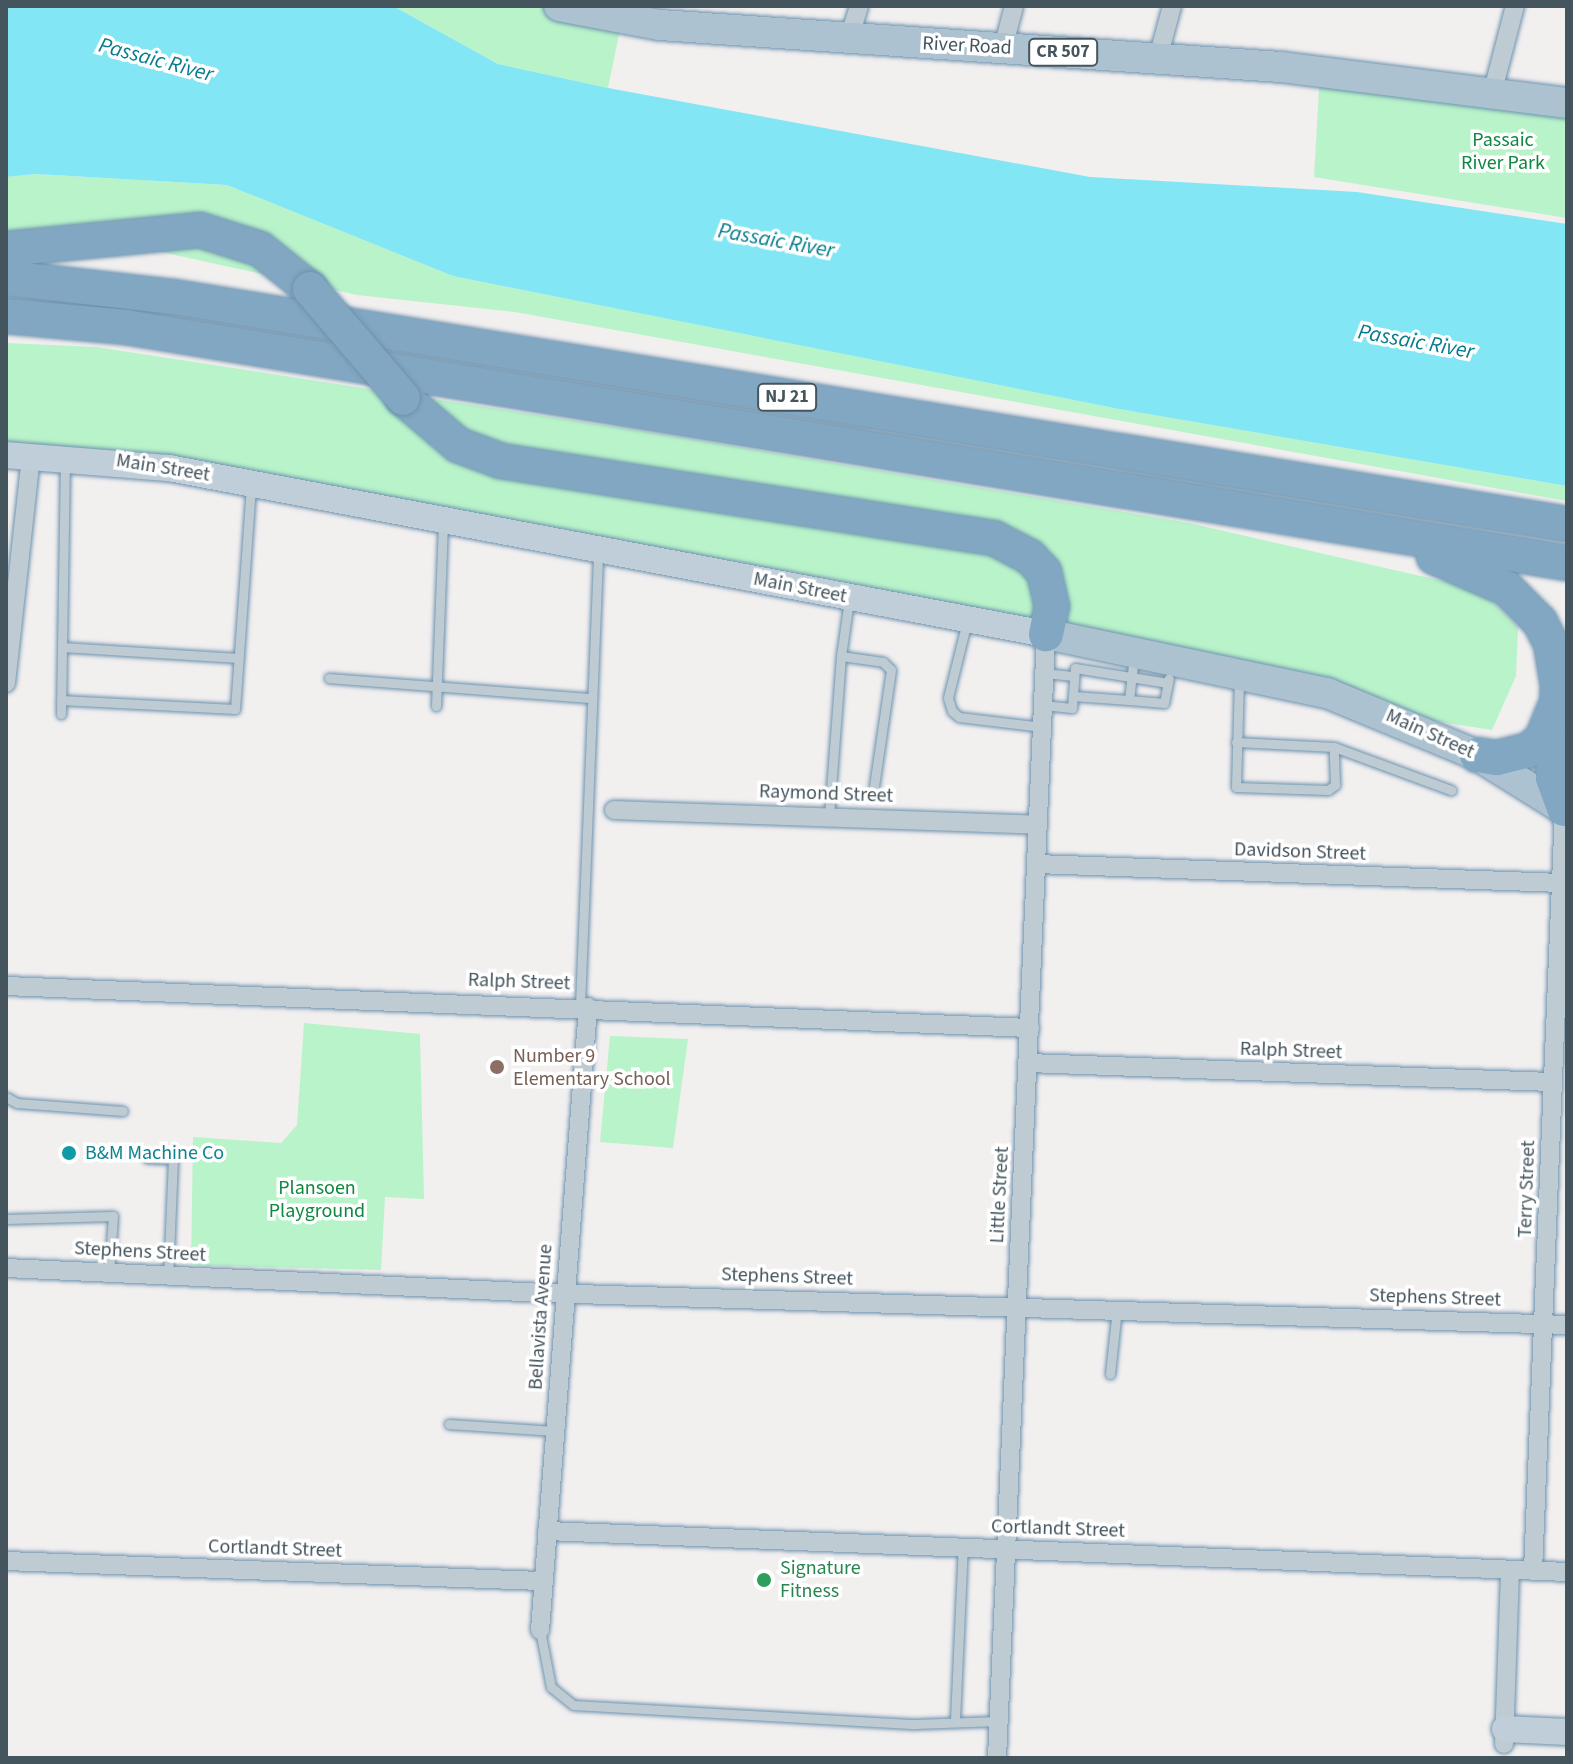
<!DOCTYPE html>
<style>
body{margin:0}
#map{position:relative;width:1573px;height:1764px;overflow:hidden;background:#f2efef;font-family:"Source Sans 3",sans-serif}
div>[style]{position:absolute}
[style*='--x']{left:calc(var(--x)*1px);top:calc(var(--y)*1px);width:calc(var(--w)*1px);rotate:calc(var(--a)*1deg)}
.green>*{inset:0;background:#b9f3ca}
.water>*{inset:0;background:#82e6f4}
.roads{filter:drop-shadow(0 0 2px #6d92ae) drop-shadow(0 0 2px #6d92ae)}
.lane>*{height:9px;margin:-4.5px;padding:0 4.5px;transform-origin:4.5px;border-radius:4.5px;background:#becbd2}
.street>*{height:18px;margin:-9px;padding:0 9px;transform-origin:9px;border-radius:9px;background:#becbd2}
.secondary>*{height:26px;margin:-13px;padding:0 13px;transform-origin:13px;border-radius:13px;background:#c0ceda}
.primary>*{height:30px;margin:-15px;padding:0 15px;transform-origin:15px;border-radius:15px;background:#acc2d0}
.highway>*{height:34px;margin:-17px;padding:0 17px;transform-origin:17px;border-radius:17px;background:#82a7c2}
.bridges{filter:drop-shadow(0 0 2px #6d92ae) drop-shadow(0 0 2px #6d92ae)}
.highway-bridge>*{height:34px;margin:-17px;padding:0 17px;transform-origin:17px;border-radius:17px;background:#82a7c2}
.dots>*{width:22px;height:22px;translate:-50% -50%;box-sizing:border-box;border:4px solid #fff;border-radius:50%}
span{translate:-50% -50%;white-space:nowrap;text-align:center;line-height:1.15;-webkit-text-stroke:7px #fff;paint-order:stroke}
.shield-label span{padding:2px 6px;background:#fff;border:2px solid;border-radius:6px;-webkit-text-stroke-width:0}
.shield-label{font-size:18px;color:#45555e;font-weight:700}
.street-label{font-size:20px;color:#45555e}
.park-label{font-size:20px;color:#0e8740}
.education-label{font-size:20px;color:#785e54}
.left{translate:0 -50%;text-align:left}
.culture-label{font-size:20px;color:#0d838f}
.leisure-label{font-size:20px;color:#27864d}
.water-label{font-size:22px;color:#047c8d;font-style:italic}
.frame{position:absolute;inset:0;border:8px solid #45555e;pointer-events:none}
</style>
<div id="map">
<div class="green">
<i style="clip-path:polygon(393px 6px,559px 6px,622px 20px,608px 88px,498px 64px)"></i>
<i style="clip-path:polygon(1320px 72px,1567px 103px,1567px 218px,1314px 177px)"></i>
<i style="clip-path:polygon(36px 174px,227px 185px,453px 276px,1119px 409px,1567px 486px,1567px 501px,515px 312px,357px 295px,130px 245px,6px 231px,6px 177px)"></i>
<i style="clip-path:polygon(6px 343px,96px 347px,655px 433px,1189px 523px,1490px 592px,1486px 595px,1518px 627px,1516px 676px,1492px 730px,1421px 719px,1208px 654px,6px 452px)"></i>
<i style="clip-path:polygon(304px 1023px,420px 1034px,424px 1199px,385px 1197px,381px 1270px,191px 1265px,193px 1137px,281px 1143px,297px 1125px)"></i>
<i style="clip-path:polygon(610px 1036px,688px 1039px,673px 1148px,600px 1142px)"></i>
</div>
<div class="water">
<i style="clip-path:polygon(6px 6px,393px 6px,498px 64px,608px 88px,1090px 177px,1357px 192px,1567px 224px,1567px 486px,1119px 409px,453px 276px,227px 185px,36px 174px,6px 177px)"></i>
</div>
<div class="roads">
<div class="lane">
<i style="--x:967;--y:621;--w:79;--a:103.9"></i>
<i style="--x:948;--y:698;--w:14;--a:73"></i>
<i style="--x:952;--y:711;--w:9;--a:41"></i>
<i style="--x:959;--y:717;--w:84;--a:6.9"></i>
<i style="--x:62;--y:647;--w:177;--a:3.6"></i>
<i style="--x:841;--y:656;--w:57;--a:-81.9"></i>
<i style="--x:1044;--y:673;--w:30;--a:6"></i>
<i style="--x:329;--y:678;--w:263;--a:4.4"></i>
<i style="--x:1239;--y:679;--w:108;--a:91.6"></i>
<i style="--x:1236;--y:787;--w:92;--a:1.9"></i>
<i style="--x:1328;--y:790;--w:9;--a:-36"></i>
<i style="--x:1335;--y:785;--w:38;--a:-92"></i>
<i style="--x:1073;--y:696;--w:56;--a:4.1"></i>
<i style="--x:1129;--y:700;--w:44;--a:-83.5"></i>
<i style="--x:61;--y:700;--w:174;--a:3"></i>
<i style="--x:235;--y:709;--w:224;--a:-85.9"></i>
<i style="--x:1129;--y:700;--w:35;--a:5"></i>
<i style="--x:1164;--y:703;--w:25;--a:-79"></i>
<i style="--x:1043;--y:705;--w:29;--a:6"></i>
<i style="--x:1072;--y:708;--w:40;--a:-85.7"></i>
<i style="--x:1075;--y:668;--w:94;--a:9.2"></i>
<i style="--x:436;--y:706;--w:183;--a:-87.8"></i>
<i style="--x:61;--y:714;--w:250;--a:-89.1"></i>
<i style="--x:1236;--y:742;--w:98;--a:2.9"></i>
<i style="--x:1334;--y:747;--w:125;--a:20.2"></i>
<i style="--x:829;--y:816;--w:160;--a:-85.7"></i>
<i style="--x:841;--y:656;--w:42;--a:8.1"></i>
<i style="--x:883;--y:662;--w:11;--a:45"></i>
<i style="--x:891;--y:670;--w:118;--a:98.3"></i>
<i style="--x:580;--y:1006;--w:456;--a:-87.7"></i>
<i style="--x:6;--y:1097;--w:13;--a:29"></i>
<i style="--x:17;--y:1103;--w:106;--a:4.3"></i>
<i style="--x:147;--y:1158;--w:26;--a:2"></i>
<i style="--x:173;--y:1159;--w:117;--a:92.4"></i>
<i style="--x:6;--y:1219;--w:107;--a:-1.6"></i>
<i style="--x:113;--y:1216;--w:57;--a:94"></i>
<i style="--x:1110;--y:1374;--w:65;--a:-83.9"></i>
<i style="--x:449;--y:1424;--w:106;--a:3.8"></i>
<i style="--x:540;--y:1630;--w:58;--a:79.1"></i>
<i style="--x:551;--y:1687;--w:28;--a:39"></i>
<i style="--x:573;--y:1705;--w:343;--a:3.2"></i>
<i style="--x:915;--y:1724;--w:83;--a:-2.1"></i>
<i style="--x:955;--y:1720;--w:173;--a:-87.4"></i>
</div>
<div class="street">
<i style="--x:849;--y:39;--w:34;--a:-73"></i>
<i style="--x:1003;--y:48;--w:43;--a:-75.3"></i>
<i style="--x:1158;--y:58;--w:54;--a:-74.9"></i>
<i style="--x:1492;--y:94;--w:91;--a:-75.4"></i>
<i style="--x:6;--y:683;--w:229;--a:-83.7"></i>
<i style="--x:614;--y:810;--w:423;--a:2"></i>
<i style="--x:1036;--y:864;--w:526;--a:2.07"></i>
<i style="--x:6;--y:986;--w:1025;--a:2.35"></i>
<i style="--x:1028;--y:1063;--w:524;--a:2.08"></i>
<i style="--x:6;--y:1268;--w:540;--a:2.66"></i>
<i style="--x:545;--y:1293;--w:1023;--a:1.79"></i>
<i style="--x:547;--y:1531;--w:1021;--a:2.3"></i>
<i style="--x:6;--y:1561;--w:536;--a:2.14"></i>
<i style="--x:1533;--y:1571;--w:763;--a:-87.67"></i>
<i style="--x:540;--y:1630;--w:625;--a:-85.59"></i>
<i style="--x:1504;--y:1744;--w:174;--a:-88"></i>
<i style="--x:997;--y:1758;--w:1125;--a:-87.5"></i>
</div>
<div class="secondary">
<i style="--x:6;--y:455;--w:164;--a:4.6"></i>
<i style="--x:169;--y:468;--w:893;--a:10.72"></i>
<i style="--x:1505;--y:1729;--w:62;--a:2.8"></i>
</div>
<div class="primary">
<i style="--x:559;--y:6;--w:103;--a:10.7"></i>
<i style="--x:660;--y:25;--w:622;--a:3.87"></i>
<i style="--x:1281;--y:67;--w:288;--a:7.2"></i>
<i style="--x:1046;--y:634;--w:287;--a:11.9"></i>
<i style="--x:1327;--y:693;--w:162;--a:22.5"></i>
<i style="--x:1477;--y:755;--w:106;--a:31.9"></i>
</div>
<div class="highway">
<i style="--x:6;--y:249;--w:195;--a:-5.6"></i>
<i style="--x:200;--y:230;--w:63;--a:17.6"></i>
<i style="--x:260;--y:249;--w:64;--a:38.7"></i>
<i style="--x:6;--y:278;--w:169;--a:6.5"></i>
<i style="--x:174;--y:297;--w:1411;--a:9.26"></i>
<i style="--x:6;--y:316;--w:121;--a:5.2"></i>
<i style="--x:126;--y:327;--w:1460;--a:9.3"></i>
<i style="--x:403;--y:398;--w:72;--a:40.5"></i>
<i style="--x:458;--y:445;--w:46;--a:20.4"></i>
<i style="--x:501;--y:461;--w:499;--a:8.9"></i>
<i style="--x:994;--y:538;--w:41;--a:27.8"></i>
<i style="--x:1030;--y:557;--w:21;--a:47"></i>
<i style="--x:1044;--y:572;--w:35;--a:77"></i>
<i style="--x:1052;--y:606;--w:29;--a:102"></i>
<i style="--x:1434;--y:557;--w:78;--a:23.3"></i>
<i style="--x:1506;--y:588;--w:48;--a:45"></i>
<i style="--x:1540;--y:622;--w:25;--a:63"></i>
<i style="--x:1551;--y:644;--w:43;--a:80.5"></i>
<i style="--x:1558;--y:686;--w:92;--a:93.1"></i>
<i style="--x:1553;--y:778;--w:33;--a:70"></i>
<i style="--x:1477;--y:755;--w:20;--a:9"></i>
<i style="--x:1497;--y:758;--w:33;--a:-14"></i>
<i style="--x:1529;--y:750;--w:17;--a:-40"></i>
<i style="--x:1542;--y:739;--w:31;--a:-68"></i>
</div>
</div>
<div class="bridges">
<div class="highway-bridge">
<i style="--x:310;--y:289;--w:143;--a:49.5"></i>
</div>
</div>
<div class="dots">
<i style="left:497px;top:1067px;background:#8d6e63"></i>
<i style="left:69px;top:1153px;background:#0f9aa8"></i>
<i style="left:764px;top:1580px;background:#2e9e5b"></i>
</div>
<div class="shield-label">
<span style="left:1063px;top:52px">CR 507</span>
<span style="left:787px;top:397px">NJ 21</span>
</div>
<div class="street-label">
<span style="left:967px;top:46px;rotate:3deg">River Road</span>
<span style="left:163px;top:468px;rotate:9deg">Main Street</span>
<span style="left:800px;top:588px;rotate:11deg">Main Street</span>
<span style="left:1430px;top:734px;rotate:24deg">Main Street</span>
<span style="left:826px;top:794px;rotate:2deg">Raymond Street</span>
<span style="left:1300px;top:852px;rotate:2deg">Davidson Street</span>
<span style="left:519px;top:982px;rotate:2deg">Ralph Street</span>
<span style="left:1291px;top:1051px;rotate:2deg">Ralph Street</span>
<span style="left:1527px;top:1189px;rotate:-88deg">Terry Street</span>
<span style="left:1000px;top:1195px;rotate:-87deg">Little Street</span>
<span style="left:140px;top:1252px;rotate:3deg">Stephens Street</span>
<span style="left:787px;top:1277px;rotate:2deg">Stephens Street</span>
<span style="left:1435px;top:1298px;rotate:2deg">Stephens Street</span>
<span style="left:541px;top:1317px;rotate:-86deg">Bellavista Avenue</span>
<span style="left:1058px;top:1529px;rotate:2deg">Cortlandt Street</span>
<span style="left:275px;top:1549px;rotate:2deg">Cortlandt Street</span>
</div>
<div class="park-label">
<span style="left:1503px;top:152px">Passaic<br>River Park</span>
<span style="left:317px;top:1200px">Plansoen<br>Playground</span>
</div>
<div class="education-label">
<span class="left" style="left:513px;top:1068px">Number 9<br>Elementary School</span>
</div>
<div class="culture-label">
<span class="left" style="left:85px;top:1153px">B&amp;M Machine Co</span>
</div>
<div class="leisure-label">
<span class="left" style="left:780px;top:1580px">Signature<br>Fitness</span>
</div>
<div class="water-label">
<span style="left:156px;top:60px;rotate:15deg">Passaic River</span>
<span style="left:776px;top:241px;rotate:10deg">Passaic River</span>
<span style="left:1416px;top:342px;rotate:10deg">Passaic River</span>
</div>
<div class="frame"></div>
</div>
